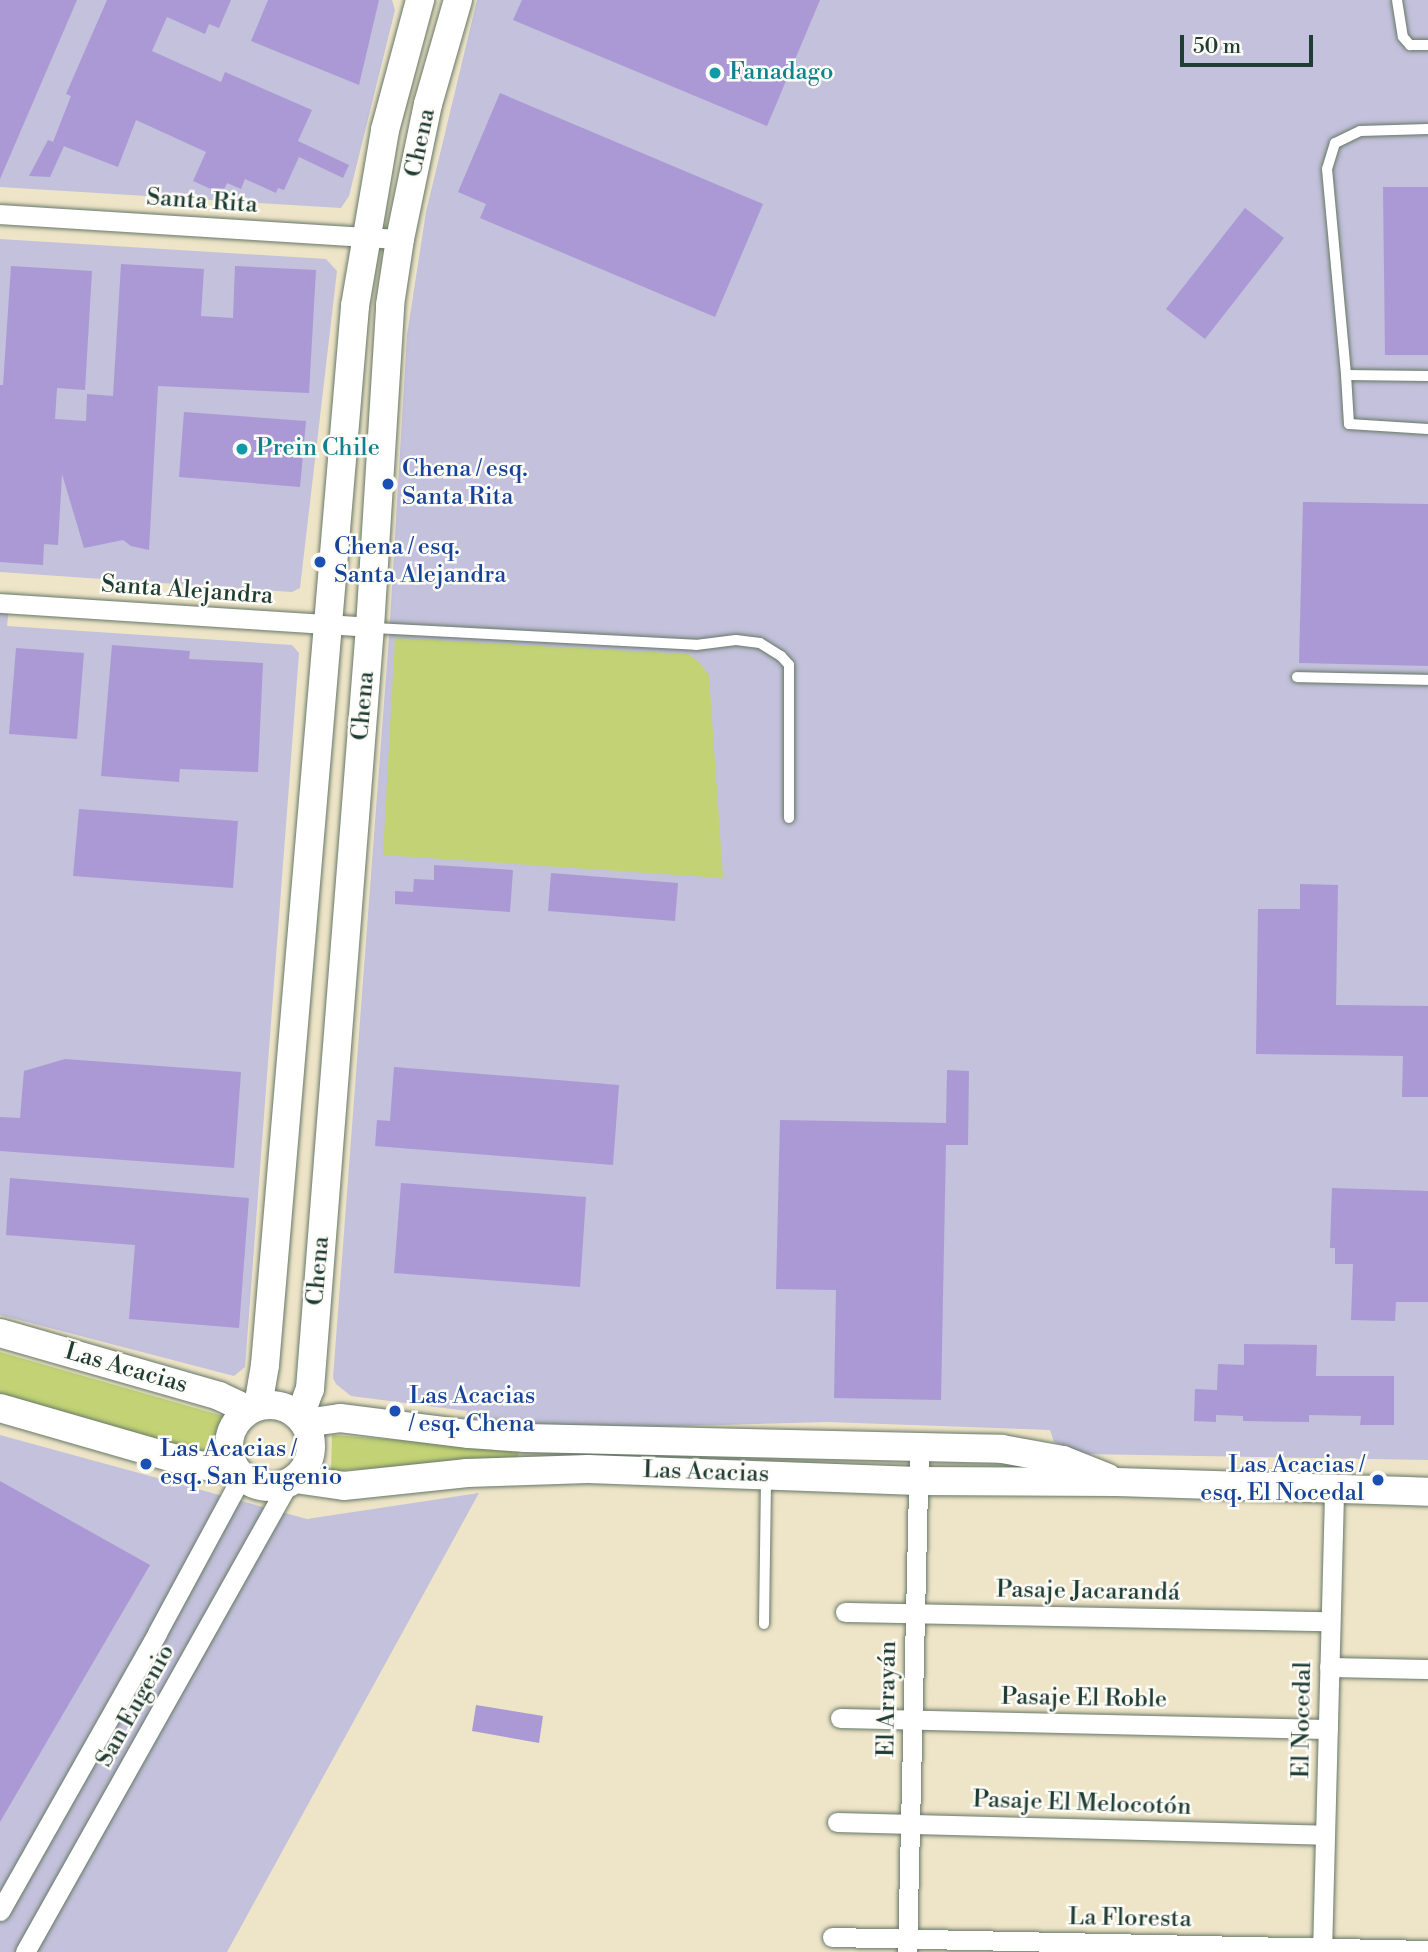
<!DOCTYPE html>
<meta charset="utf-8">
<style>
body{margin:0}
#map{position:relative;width:1428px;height:1952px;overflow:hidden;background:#eee5c8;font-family:"Libre Bodoni",serif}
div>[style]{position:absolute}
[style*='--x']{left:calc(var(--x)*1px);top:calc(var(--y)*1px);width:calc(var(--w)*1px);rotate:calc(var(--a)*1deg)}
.industrial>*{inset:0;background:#c3c1db}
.green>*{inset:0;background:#c2d275}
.building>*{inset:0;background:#ab99d5}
.roads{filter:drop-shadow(0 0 2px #677868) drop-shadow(0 0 2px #677868)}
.lane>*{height:10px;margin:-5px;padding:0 5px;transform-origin:5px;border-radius:5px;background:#fff}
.street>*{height:19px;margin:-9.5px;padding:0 9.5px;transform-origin:9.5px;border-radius:9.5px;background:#fff}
.secondary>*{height:28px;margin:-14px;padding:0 14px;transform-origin:14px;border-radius:14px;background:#fff}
.secondary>.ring{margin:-14px;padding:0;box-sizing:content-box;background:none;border:28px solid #fff;border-radius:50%}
.dots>*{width:19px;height:19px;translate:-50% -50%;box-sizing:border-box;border:4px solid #fdfcf7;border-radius:50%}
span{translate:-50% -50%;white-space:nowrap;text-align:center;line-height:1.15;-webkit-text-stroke:5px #fdfcf7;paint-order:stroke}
.culture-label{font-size:24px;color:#0d838f}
.left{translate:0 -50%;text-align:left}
.street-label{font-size:24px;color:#1f3d34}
.transit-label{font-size:24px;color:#164399}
.right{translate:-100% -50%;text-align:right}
.scale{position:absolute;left:1180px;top:35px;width:133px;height:32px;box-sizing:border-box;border:4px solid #1f3d34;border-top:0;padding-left:9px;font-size:21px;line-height:24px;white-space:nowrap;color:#1f3d34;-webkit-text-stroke:5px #fdfcf7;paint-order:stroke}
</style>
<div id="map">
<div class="industrial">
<i style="clip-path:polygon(0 0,392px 0,395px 10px,349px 196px,341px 208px,0 187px)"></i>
<i style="clip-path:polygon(477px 0,1428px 0,1428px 1460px,1085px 1454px,1054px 1442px,1050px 1430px,827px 1422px,542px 1430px,465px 1421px,467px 1411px,351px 1396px,336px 1384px,333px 1378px,389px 637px,407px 335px,426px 212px)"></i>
<i style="clip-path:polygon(0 239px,326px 259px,337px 271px,300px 588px,292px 592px,0 572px)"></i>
<i style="clip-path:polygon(0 605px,9px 606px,7px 626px,292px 645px,299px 653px,245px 1367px,234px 1376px,0 1315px)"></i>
<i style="clip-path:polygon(0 1435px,307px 1519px,479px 1493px,227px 1952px,0 1952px)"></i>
</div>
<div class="green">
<i style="clip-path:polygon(395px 638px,688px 654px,698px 661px,709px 675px,723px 878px,383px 855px)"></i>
<i style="clip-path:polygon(0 1352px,223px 1416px,211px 1457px,0 1396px)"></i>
<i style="clip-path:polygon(332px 1435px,519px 1449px,518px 1459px,331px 1471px)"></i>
</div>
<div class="building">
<i style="clip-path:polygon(0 0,77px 0,0 179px)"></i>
<i style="clip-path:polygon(107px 0,231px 0,219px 28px,209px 24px,205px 34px,167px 17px,152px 51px,221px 82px,225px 72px,312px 110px,298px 141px,349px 165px,343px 178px,299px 157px,284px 190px,278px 188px,276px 193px,245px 179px,241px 189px,227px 183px,222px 194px,193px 181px,206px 152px,136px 120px,118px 167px,53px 142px,71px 96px,66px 94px)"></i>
<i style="clip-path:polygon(268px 0,379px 0,359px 85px,251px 41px)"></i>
<i style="clip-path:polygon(522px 0,820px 0,767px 126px,513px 20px)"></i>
<i style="clip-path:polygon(500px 93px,763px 204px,715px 317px,480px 218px,486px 204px,458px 192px)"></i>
<i style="clip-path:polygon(48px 140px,64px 146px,50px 177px,29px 176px)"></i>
<i style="clip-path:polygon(1383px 187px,1428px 187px,1428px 355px,1385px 355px)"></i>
<i style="clip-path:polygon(1245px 208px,1284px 238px,1205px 339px,1166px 309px)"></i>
<i style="clip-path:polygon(121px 264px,204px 269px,201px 316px,233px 318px,235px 266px,316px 270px,309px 393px,158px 386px,149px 550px,131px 546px,123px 540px,84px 548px,62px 474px,58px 545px,44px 544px,43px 565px,0 562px,0 385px,3px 385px,11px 266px,92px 271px,85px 390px,57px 388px,55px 419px,86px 421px,87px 394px,113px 396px)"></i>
<i style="clip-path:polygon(184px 412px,306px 421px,300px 487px,179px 477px)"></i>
<i style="clip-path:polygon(1303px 502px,1428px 504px,1428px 666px,1299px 663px)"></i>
<i style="clip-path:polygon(112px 645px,190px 651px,189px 659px,263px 663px,258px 772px,180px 769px,179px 782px,101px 776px)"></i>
<i style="clip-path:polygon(16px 648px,84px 653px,77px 739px,9px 734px)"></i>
<i style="clip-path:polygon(79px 809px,238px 821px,233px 888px,73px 876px)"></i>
<i style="clip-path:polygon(434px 865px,513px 870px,510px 912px,395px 904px,395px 891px,413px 892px,414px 879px,434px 880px)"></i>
<i style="clip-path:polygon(551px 873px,678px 883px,675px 921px,548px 911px)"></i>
<i style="clip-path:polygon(1300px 884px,1338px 885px,1336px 1005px,1428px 1006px,1428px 1097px,1402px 1097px,1403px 1056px,1256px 1054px,1258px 909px,1300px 909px)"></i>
<i style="clip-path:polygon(65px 1059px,241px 1072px,234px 1168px,0 1151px,0 1117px,20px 1118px,24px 1071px)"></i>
<i style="clip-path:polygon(394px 1067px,619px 1085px,613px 1165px,375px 1146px,377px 1120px,390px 1121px)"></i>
<i style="clip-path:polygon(947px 1070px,969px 1071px,968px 1145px,946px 1145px,941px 1400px,834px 1398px,836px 1290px,776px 1289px,780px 1120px,946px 1123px)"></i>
<i style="clip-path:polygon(10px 1178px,249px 1198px,239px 1328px,129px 1319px,135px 1245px,6px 1235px)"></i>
<i style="clip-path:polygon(401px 1183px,586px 1197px,580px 1287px,394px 1273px)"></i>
<i style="clip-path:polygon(1332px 1188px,1428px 1191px,1428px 1302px,1396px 1302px,1395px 1321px,1351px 1320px,1353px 1264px,1335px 1264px,1335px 1248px,1330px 1248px)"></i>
<i style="clip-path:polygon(1244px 1344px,1317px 1345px,1316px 1376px,1394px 1376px,1394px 1425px,1360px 1425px,1361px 1416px,1309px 1415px,1309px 1422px,1243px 1421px,1243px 1416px,1216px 1415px,1216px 1422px,1194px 1421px,1195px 1389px,1217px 1390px,1218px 1364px,1244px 1365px)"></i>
<i style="clip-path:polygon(0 1481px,150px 1565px,0 1822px)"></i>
<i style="clip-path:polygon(476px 1705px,543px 1716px,539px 1743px,472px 1731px)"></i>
</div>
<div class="roads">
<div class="lane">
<i style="--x:1397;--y:0;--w:37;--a:81"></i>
<i style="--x:1403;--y:37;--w:11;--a:49"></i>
<i style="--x:1410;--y:45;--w:18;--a:0"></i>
<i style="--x:1428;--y:129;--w:68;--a:178.3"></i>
<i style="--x:1360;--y:131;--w:28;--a:154"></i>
<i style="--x:1335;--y:143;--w:27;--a:107"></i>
<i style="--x:1327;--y:169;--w:207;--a:84.7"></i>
<i style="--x:1346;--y:375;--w:82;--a:0.7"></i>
<i style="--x:1346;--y:375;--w:49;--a:86.5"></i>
<i style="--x:1349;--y:424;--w:79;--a:3.6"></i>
<i style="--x:374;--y:628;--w:322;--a:3"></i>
<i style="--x:696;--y:645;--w:40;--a:-7.1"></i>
<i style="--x:736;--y:640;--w:24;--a:7"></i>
<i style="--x:760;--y:643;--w:25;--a:32"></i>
<i style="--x:781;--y:656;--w:12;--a:48"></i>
<i style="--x:789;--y:665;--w:153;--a:90"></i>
<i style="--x:1297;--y:677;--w:131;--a:1.3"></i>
<i style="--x:764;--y:1624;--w:146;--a:-89.2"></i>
</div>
<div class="street">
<i style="--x:0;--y:214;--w:401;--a:3.6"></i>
<i style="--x:0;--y:603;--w:371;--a:3.7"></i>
<i style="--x:845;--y:1612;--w:485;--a:1.1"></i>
<i style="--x:1329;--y:1667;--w:99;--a:1.2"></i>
<i style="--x:840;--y:1718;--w:488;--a:1.3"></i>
<i style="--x:837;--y:1822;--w:488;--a:1.5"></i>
<i style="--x:0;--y:1911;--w:319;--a:-60.5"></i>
<i style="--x:157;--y:1633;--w:179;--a:-61.6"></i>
<i style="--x:832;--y:1937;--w:596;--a:1.25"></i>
<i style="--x:25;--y:1952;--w:537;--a:-60.67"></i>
<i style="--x:907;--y:1952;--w:505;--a:-88.64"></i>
<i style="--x:1322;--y:1952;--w:462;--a:-88.5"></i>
</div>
<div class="secondary">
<i style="--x:0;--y:1333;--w:228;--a:16"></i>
<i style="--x:219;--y:1396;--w:33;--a:25"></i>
<i class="ring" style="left:229px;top:1405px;width:54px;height:54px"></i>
<i style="--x:258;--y:1406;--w:42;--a:-80.3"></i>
<i style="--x:265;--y:1365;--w:1063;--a:-85.14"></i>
<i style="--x:355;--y:306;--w:179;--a:-80.3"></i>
<i style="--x:385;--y:130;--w:135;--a:-74.9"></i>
<i style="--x:0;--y:1408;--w:206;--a:16.1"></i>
<i style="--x:198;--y:1465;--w:38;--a:6"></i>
<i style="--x:300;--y:1416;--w:29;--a:-70"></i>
<i style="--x:310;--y:1389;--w:764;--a:-85.5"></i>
<i style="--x:370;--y:627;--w:323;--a:-86.4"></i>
<i style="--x:390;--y:305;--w:67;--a:-81.4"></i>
<i style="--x:400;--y:239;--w:138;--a:-78.3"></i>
<i style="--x:428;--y:104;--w:108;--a:-73.9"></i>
<i style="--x:305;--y:1423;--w:35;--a:-8"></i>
<i style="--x:340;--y:1418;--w:130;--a:7.1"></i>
<i style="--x:469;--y:1434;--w:57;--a:4"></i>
<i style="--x:526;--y:1438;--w:476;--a:1.3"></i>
<i style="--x:1002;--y:1449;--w:62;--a:10.2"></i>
<i style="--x:1063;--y:1460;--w:48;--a:21.8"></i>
<i style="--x:295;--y:1479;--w:49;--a:8.1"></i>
<i style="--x:344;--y:1486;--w:124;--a:-6"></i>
<i style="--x:467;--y:1473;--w:121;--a:-1.9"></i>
<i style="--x:588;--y:1469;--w:330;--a:2.1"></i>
<i style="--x:918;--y:1481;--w:199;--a:0.3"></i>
<i style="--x:1117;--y:1482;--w:311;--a:1.8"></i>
</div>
</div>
<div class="dots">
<i style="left:715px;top:73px;background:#0f9aa8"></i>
<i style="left:242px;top:449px;background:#0f9aa8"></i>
<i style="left:388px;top:484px;background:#1a4fb4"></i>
<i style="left:320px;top:562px;background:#1a4fb4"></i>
<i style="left:395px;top:1411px;background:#1a4fb4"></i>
<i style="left:146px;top:1464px;background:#1a4fb4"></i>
<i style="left:1378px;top:1480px;background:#1a4fb4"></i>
</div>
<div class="culture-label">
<span class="left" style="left:729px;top:73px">Fanadago</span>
<span class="left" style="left:256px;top:449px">Prein Chile</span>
</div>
<div class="street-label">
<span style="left:421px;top:143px;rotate:-78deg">Chena</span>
<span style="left:202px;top:202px;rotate:4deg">Santa Rita</span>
<span style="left:187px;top:591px;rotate:4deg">Santa Alejandra</span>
<span style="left:364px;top:706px;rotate:-85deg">Chena</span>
<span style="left:319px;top:1271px;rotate:-85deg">Chena</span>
<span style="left:126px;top:1369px;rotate:16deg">Las Acacias</span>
<span style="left:706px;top:1473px;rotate:2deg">Las Acacias</span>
<span style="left:1088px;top:1592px;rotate:1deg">Pasaje Jacarandá</span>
<span style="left:888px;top:1699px;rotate:-89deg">El Arrayán</span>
<span style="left:1084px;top:1699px;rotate:1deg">Pasaje El Roble</span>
<span style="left:136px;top:1706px;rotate:-61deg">San Eugenio</span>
<span style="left:1303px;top:1720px;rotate:-89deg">El Nocedal</span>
<span style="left:1082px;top:1804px;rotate:2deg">Pasaje El Melocotón</span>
<span style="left:1130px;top:1919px;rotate:1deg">La Floresta</span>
</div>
<div class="transit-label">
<span class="left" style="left:402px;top:484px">Chena / esq.<br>Santa Rita</span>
<span class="left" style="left:334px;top:562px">Chena / esq.<br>Santa Alejandra</span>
<span class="left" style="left:409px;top:1411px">Las Acacias<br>/ esq. Chena</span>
<span class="left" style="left:160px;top:1464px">Las Acacias /<br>esq. San Eugenio</span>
<span class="right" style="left:1364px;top:1480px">Las Acacias /<br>esq. El Nocedal</span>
</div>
<div class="scale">50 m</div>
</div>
